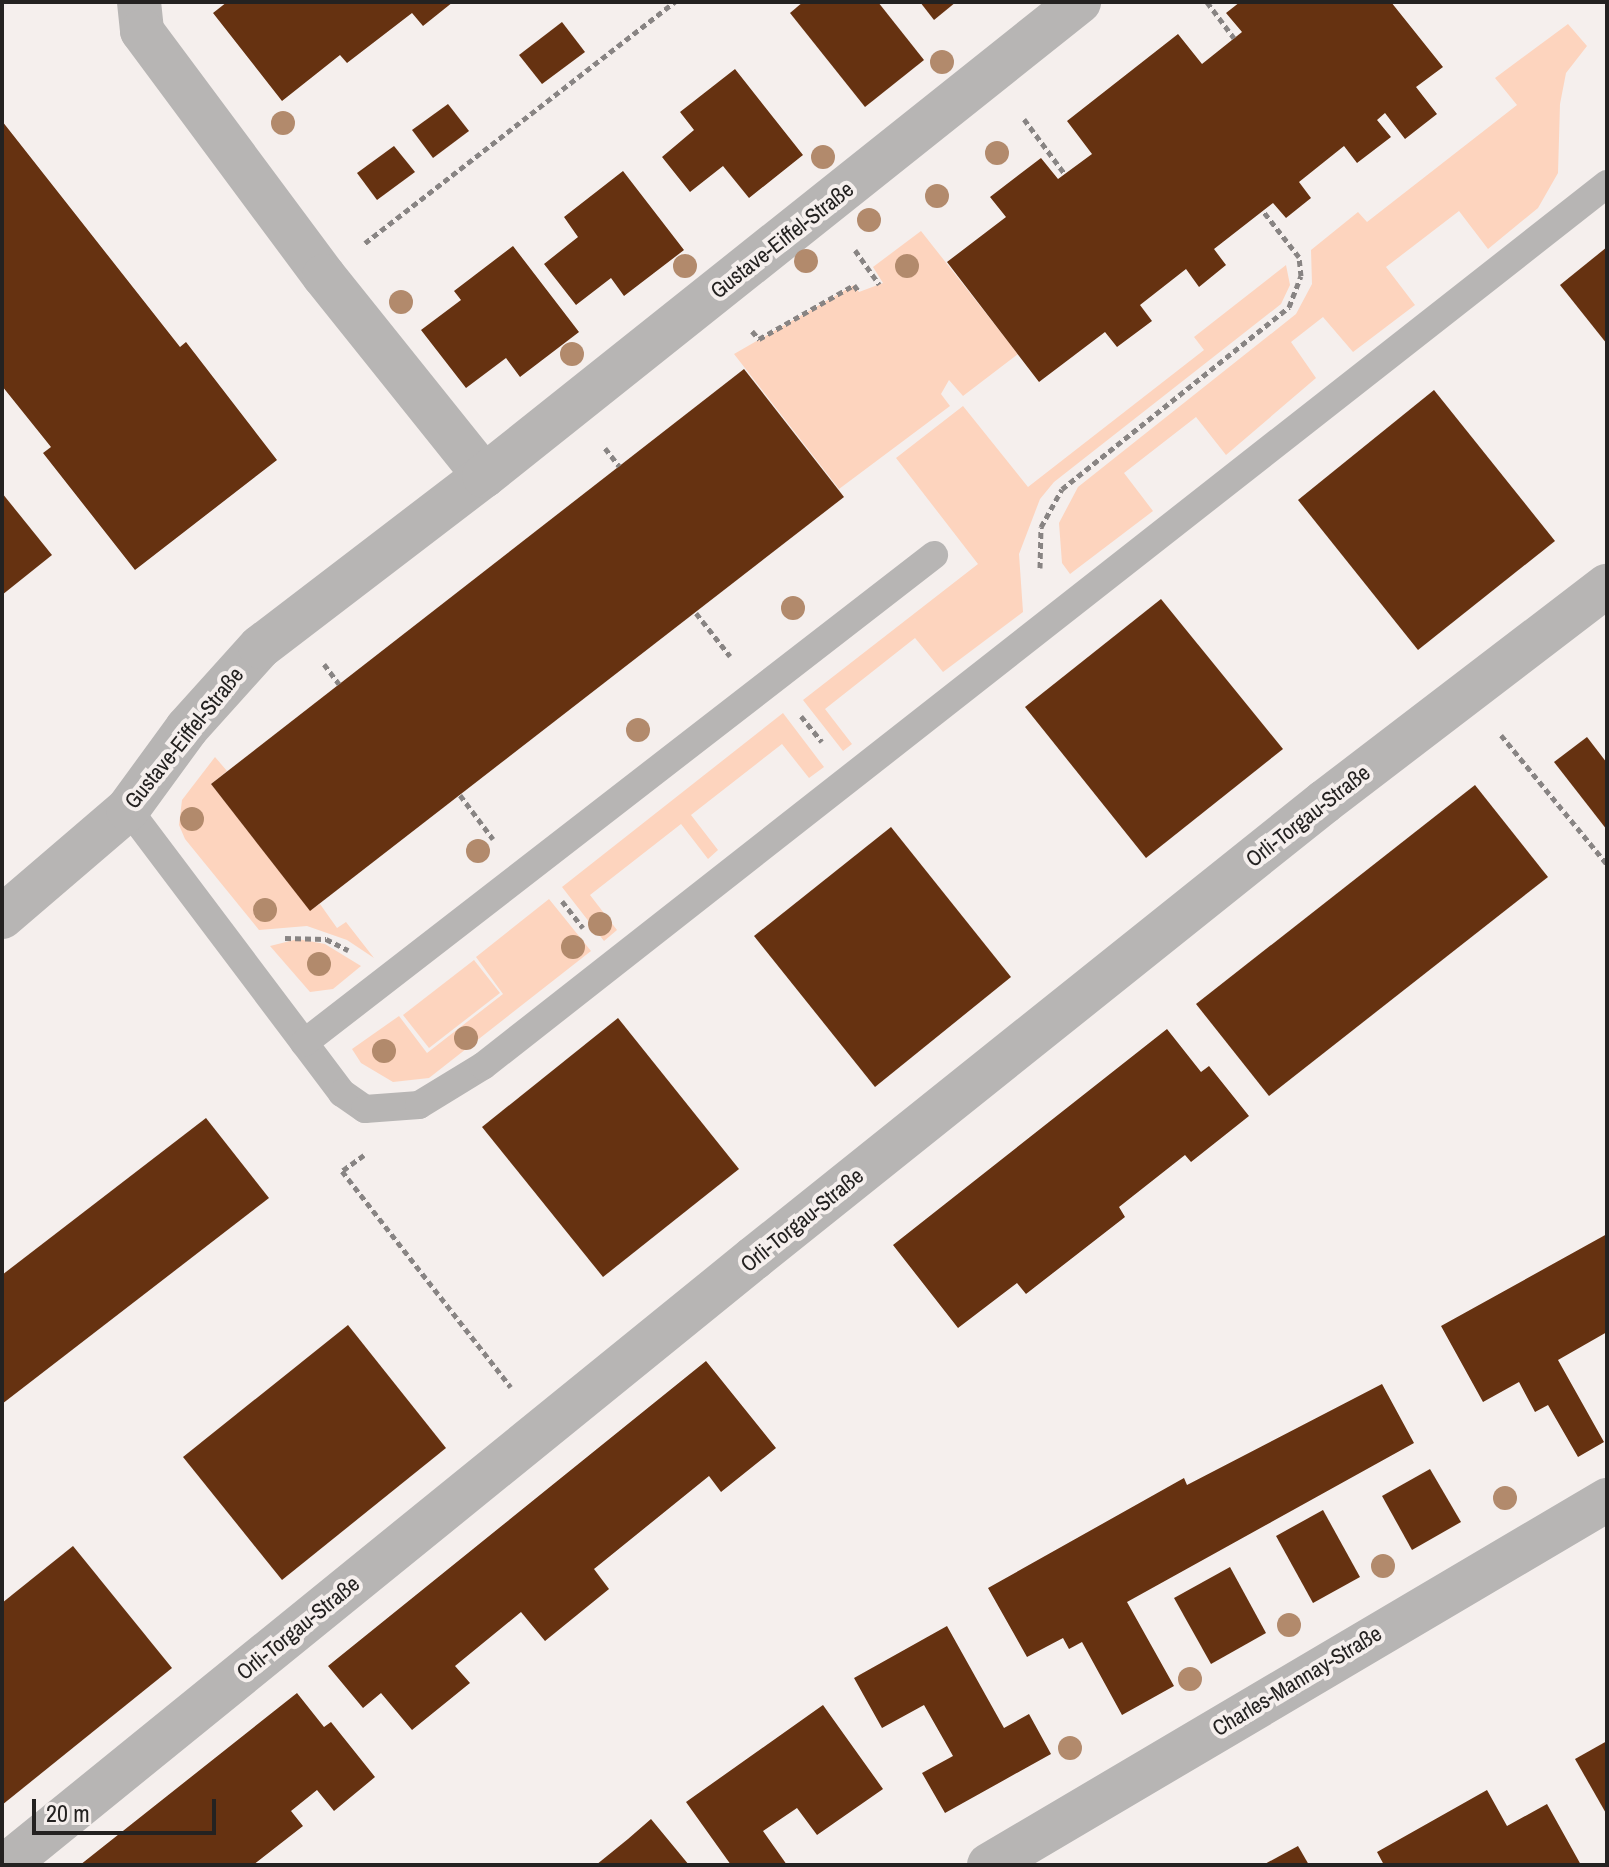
<!DOCTYPE html>
<meta charset="utf-8">
<style>
body{margin:0}
#map{position:relative;width:1609px;height:1867px;overflow:hidden;background:#f5efed;font-family:"Archivo Narrow",sans-serif}
div>[style]{position:absolute}
[style*='--x']{left:calc(var(--x)*1px);top:calc(var(--y)*1px);width:calc(var(--w)*1px);rotate:calc(var(--a)*1deg)}
.green>*{inset:0;background:#fdd4be}
.building>*{inset:0;background:#663211}
.path>*{height:5px;margin-top:-2.5px;transform-origin:0;background:repeating-linear-gradient(90deg,#888483 0 6px,transparent 0 10px)}
.lane>*{height:28px;margin:-14px;padding:0 14px;transform-origin:14px;border-radius:14px;background:#b7b5b4}
.street>*{height:44px;margin:-22px;padding:0 22px;transform-origin:22px;border-radius:22px;background:#b7b5b4}
.trees>*{width:24px;height:24px;margin:-12px;border-radius:50%;background:#b28a6c}
span{translate:-50% -50%;white-space:nowrap;text-align:center;line-height:1.15;-webkit-text-stroke:8px #f5efed;paint-order:stroke}
.street-label{font-size:22px;color:#242221}
.frame{position:absolute;inset:0;border:4px solid #242221;pointer-events:none}
.scale{position:absolute;left:32px;top:1799px;width:184px;height:36px;box-sizing:border-box;border:4px solid #242221;border-top:0;padding-left:10px;font-size:24px;line-height:28px;white-space:nowrap;color:#242221;-webkit-text-stroke:6px #f5efed;paint-order:stroke}
</style>
<div id="map">
<div class="green">
<i style="clip-path:polygon(1568px 24px,1587px 46px,1566px 73px,1560px 104px,1558px 173px,1538px 208px,1488px 249px,1459px 211px,1386px 267px,1415px 305px,1353px 352px,1323px 317px,1291px 342px,1316px 378px,1226px 455px,1196px 417px,1124px 473px,1153px 511px,1070px 574px,1062px 563px,1059px 523px,1078px 487px,1296px 314px,1312px 284px,1311px 250px,1358px 212px,1367px 222px,1517px 105px,1495px 78px)"></i>
<i style="clip-path:polygon(921px 231px,1018px 354px,963px 396px,949px 380px,941px 394px,950px 406px,839px 489px,734px 354px,854px 285px,859px 292px,883px 283px,873px 267px)"></i>
<i style="clip-path:polygon(1286px 265px,1290px 285px,1281px 304px,1054px 482px,1040px 499px,1019px 554px,1023px 612px,943px 672px,915px 638px,825px 709px,852px 744px,843px 751px,803px 700px,978px 564px,896px 458px,963px 406px,1028px 487px,1204px 350px,1194px 337px)"></i>
<i style="clip-path:polygon(783px 713px,824px 767px,809px 778px,782px 744px,691px 815px,718px 850px,708px 859px,681px 824px,590px 895px,617px 930px,604px 941px,562px 887px)"></i>
<i style="clip-path:polygon(215px 757px,227px 771px,211px 784px,310px 910px,320px 904px,337px 928px,346px 922px,374px 958px,347px 940px,307px 926px,259px 930px,185px 839px,179px 825px,182px 800px)"></i>
<i style="clip-path:polygon(549px 899px,591px 951px,429px 1078px,393px 1082px,361px 1063px,352px 1049px,399px 1016px,427px 1053px,503px 994px,476px 957px)"></i>
<i style="clip-path:polygon(298px 939px,325px 944px,361px 966px,333px 989px,310px 992px,270px 946px)"></i>
<i style="clip-path:polygon(474px 960px,500px 993px,429px 1048px,403px 1015px)"></i>
</div>
<div class="building">
<i style="clip-path:polygon(227px 2px,453px 2px,423px 26px,412px 13px,347px 63px,340px 55px,282px 101px,213px 13px)"></i>
<i style="clip-path:polygon(803px 2px,878px 2px,924px 60px,865px 107px,790px 13px)"></i>
<i style="clip-path:polygon(920px 2px,956px 2px,934px 20px)"></i>
<i style="clip-path:polygon(1240px 2px,1391px 2px,1443px 67px,1416px 87px,1437px 114px,1405px 139px,1385px 113px,1377px 120px,1391px 137px,1357px 163px,1344px 146px,1299px 182px,1311px 198px,1286px 218px,1273px 203px,1214px 249px,1226px 265px,1199px 287px,1186px 269px,1140px 305px,1152px 321px,1117px 347px,1105px 332px,1039px 382px,947px 262px,1006px 217px,990px 197px,1041px 158px,1058px 179px,1092px 154px,1067px 121px,1178px 34px,1202px 64px,1242px 32px,1226px 13px)"></i>
<i style="clip-path:polygon(562px 22px,585px 52px,542px 84px,519px 55px)"></i>
<i style="clip-path:polygon(735px 69px,803px 155px,749px 198px,723px 166px,690px 192px,662px 157px,694px 130px,680px 112px)"></i>
<i style="clip-path:polygon(448px 104px,469px 131px,433px 158px,412px 130px)"></i>
<i style="clip-path:polygon(2px 121px,180px 347px,186px 342px,277px 460px,135px 570px,43px 453px,51px 447px,2px 386px)"></i>
<i style="clip-path:polygon(394px 146px,415px 172px,377px 200px,357px 173px)"></i>
<i style="clip-path:polygon(623px 171px,684px 250px,624px 296px,611px 278px,576px 305px,544px 264px,578px 237px,564px 217px)"></i>
<i style="clip-path:polygon(513px 246px,579px 332px,520px 377px,506px 358px,466px 388px,421px 330px,461px 300px,454px 291px)"></i>
<i style="clip-path:polygon(1607px 247px,1607px 344px,1560px 285px)"></i>
<i style="clip-path:polygon(744px 369px,844px 497px,310px 911px,211px 784px)"></i>
<i style="clip-path:polygon(1434px 390px,1555px 541px,1418px 650px,1298px 500px)"></i>
<i style="clip-path:polygon(2px 493px,52px 555px,2px 595px)"></i>
<i style="clip-path:polygon(1161px 599px,1283px 749px,1146px 858px,1025px 707px)"></i>
<i style="clip-path:polygon(1587px 737px,1607px 763px,1607px 830px,1554px 762px)"></i>
<i style="clip-path:polygon(1475px 785px,1548px 877px,1269px 1096px,1196px 1004px)"></i>
<i style="clip-path:polygon(891px 827px,1011px 977px,875px 1087px,754px 936px)"></i>
<i style="clip-path:polygon(618px 1018px,739px 1169px,603px 1277px,482px 1127px)"></i>
<i style="clip-path:polygon(1167px 1029px,1201px 1072px,1209px 1066px,1249px 1116px,1191px 1162px,1185px 1155px,1119px 1207px,1125px 1217px,1026px 1294px,1017px 1283px,958px 1328px,893px 1245px)"></i>
<i style="clip-path:polygon(206px 1118px,269px 1198px,2px 1404px,2px 1275px)"></i>
<i style="clip-path:polygon(1607px 1234px,1607px 1332px,1558px 1360px,1604px 1442px,1578px 1457px,1548px 1405px,1535px 1412px,1519px 1382px,1483px 1402px,1441px 1326px)"></i>
<i style="clip-path:polygon(348px 1325px,446px 1448px,282px 1580px,183px 1457px)"></i>
<i style="clip-path:polygon(706px 1361px,776px 1448px,721px 1492px,709px 1476px,594px 1569px,609px 1589px,545px 1641px,521px 1612px,455px 1666px,470px 1683px,412px 1730px,381px 1693px,363px 1708px,328px 1666px)"></i>
<i style="clip-path:polygon(1382px 1384px,1414px 1443px,1127px 1602px,1174px 1686px,1122px 1715px,1082px 1642px,1069px 1649px,1063px 1638px,1027px 1657px,988px 1588px,1184px 1478px,1187px 1485px)"></i>
<i style="clip-path:polygon(1430px 1469px,1461px 1522px,1412px 1550px,1382px 1496px)"></i>
<i style="clip-path:polygon(1323px 1510px,1360px 1577px,1313px 1603px,1276px 1536px)"></i>
<i style="clip-path:polygon(73px 1546px,172px 1668px,2px 1805px,2px 1603px)"></i>
<i style="clip-path:polygon(1230px 1567px,1266px 1633px,1211px 1664px,1174px 1598px)"></i>
<i style="clip-path:polygon(947px 1626px,1004px 1728px,1029px 1714px,1051px 1754px,945px 1813px,922px 1773px,953px 1756px,924px 1705px,882px 1728px,854px 1678px)"></i>
<i style="clip-path:polygon(297px 1693px,324px 1727px,331px 1722px,375px 1777px,334px 1811px,317px 1790px,291px 1811px,303px 1826px,253px 1865px,80px 1865px)"></i>
<i style="clip-path:polygon(823px 1705px,883px 1789px,817px 1835px,797px 1808px,763px 1831px,787px 1865px,731px 1865px,686px 1802px)"></i>
<i style="clip-path:polygon(1607px 1741px,1607px 1815px,1575px 1759px)"></i>
<i style="clip-path:polygon(1487px 1790px,1507px 1826px,1547px 1804px,1581px 1865px,1384px 1865px,1377px 1852px)"></i>
<i style="clip-path:polygon(651px 1819px,689px 1865px,596px 1865px,628px 1839px)"></i>
<i style="clip-path:polygon(1298px 1846px,1309px 1865px,1263px 1865px)"></i>
</div>
<div class="path">
<i style="--x:1207;--y:2;--w:45;--a:53.1"></i>
<i style="--x:1024;--y:119;--w:67;--a:53.5"></i>
<i style="--x:365;--y:243;--w:393;--a:-37.9"></i>
<i style="--x:855;--y:250;--w:42;--a:54.8"></i>
<i style="--x:752;--y:331;--w:11;--a:49"></i>
<i style="--x:759;--y:339;--w:109;--a:-29.6"></i>
<i style="--x:854;--y:285;--w:9;--a:54"></i>
<i style="--x:605;--y:448;--w:23;--a:52"></i>
<i style="--x:1040;--y:568;--w:41;--a:-88.6"></i>
<i style="--x:1041;--y:527;--w:43;--a:-61.1"></i>
<i style="--x:1062;--y:489;--w:291;--a:-38.7"></i>
<i style="--x:1289;--y:307;--w:33;--a:-69"></i>
<i style="--x:1301;--y:276;--w:19;--a:-96"></i>
<i style="--x:1299;--y:257;--w:58;--a:-128"></i>
<i style="--x:696;--y:613;--w:55;--a:51.7"></i>
<i style="--x:324;--y:664;--w:25;--a:53"></i>
<i style="--x:801;--y:716;--w:33;--a:51"></i>
<i style="--x:1501;--y:735;--w:167;--a:50.6"></i>
<i style="--x:460;--y:795;--w:55;--a:53.1"></i>
<i style="--x:562;--y:901;--w:34;--a:52"></i>
<i style="--x:285;--y:938;--w:41;--a:1.4"></i>
<i style="--x:326;--y:939;--w:25;--a:27"></i>
<i style="--x:364;--y:1155;--w:27;--a:144"></i>
<i style="--x:342;--y:1171;--w:274;--a:52"></i>
</div>
<div class="lane">
<i style="--x:128;--y:809;--w:356;--a:53"></i>
<i style="--x:342;--y:1093;--w:28;--a:35"></i>
<i style="--x:365;--y:1109;--w:54;--a:-4.2"></i>
<i style="--x:419;--y:1105;--w:75;--a:-31.4"></i>
<i style="--x:483;--y:1066;--w:1429;--a:-38.12"></i>
<i style="--x:304;--y:1043;--w:797;--a:-37.76"></i>
</div>
<div class="street">
<i style="--x:139;--y:2;--w:29;--a:84"></i>
<i style="--x:142;--y:31;--w:305;--a:53.4"></i>
<i style="--x:324;--y:276;--w:256;--a:51.3"></i>
<i style="--x:2;--y:917;--w:166;--a:-40.6"></i>
<i style="--x:128;--y:809;--w:100;--a:-53.9"></i>
<i style="--x:187;--y:728;--w:109;--a:-48"></i>
<i style="--x:260;--y:647;--w:282;--a:-37.4"></i>
<i style="--x:484;--y:476;--w:761;--a:-38.54"></i>
<i style="--x:6;--y:1865;--w:963;--a:-39.06"></i>
<i style="--x:754;--y:1258;--w:730;--a:-38.66"></i>
<i style="--x:1324;--y:802;--w:356;--a:-37.4"></i>
<i style="--x:989;--y:1865;--w:718;--a:-30.57"></i>
</div>
<div class="trees">
<i style="left:942px;top:62px"></i>
<i style="left:283px;top:123px"></i>
<i style="left:997px;top:153px"></i>
<i style="left:823px;top:157px"></i>
<i style="left:937px;top:196px"></i>
<i style="left:869px;top:220px"></i>
<i style="left:806px;top:261px"></i>
<i style="left:685px;top:266px"></i>
<i style="left:907px;top:266px"></i>
<i style="left:401px;top:302px"></i>
<i style="left:572px;top:354px"></i>
<i style="left:793px;top:608px"></i>
<i style="left:638px;top:730px"></i>
<i style="left:192px;top:819px"></i>
<i style="left:478px;top:851px"></i>
<i style="left:265px;top:910px"></i>
<i style="left:600px;top:924px"></i>
<i style="left:573px;top:947px"></i>
<i style="left:319px;top:964px"></i>
<i style="left:466px;top:1038px"></i>
<i style="left:384px;top:1051px"></i>
<i style="left:1505px;top:1498px"></i>
<i style="left:1383px;top:1566px"></i>
<i style="left:1289px;top:1625px"></i>
<i style="left:1190px;top:1679px"></i>
<i style="left:1070px;top:1748px"></i>
</div>
<div class="street-label">
<span style="left:782px;top:240px;rotate:-38deg">Gustave-Eiffel-Straße</span>
<span style="left:184px;top:738px;rotate:-51deg">Gustave-Eiffel-Straße</span>
<span style="left:1308px;top:816px;rotate:-38deg">Orli-Torgau-Straße</span>
<span style="left:802px;top:1220px;rotate:-39deg">Orli-Torgau-Straße</span>
<span style="left:298px;top:1628px;rotate:-39deg">Orli-Torgau-Straße</span>
<span style="left:1297px;top:1681px;rotate:-31deg">Charles-Mannay-Straße</span>
</div>
<div class="frame"></div>
<div class="scale">20 m</div>
</div>
